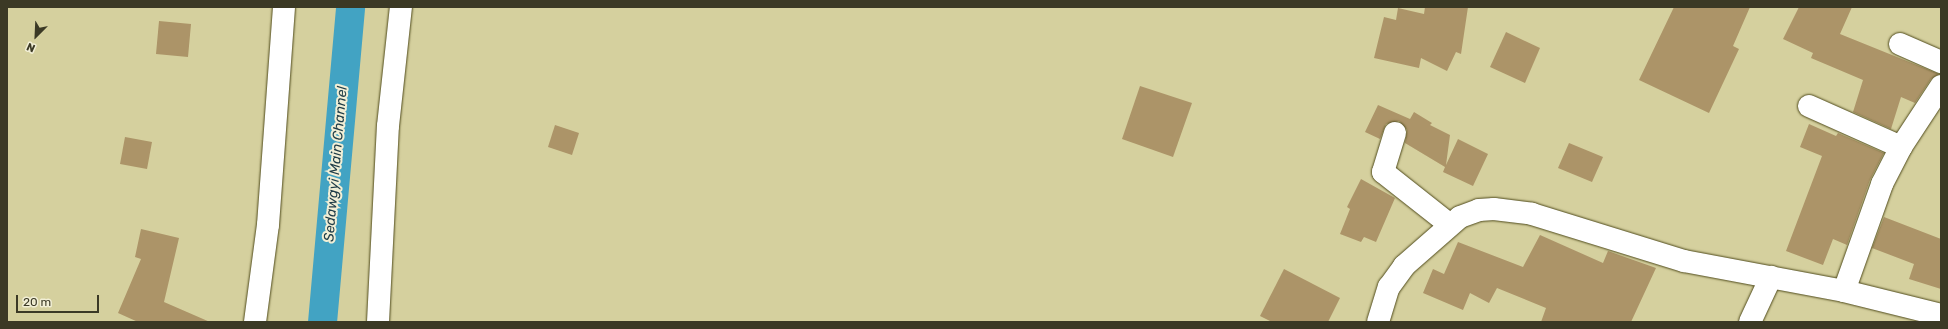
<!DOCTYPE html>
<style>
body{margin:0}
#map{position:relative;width:1948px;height:329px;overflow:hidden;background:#d5d09e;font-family:Rubik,sans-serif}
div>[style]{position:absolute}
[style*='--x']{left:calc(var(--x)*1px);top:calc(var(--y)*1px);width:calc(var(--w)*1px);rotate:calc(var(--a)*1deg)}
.canal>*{height:29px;margin:-14.5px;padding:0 14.5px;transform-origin:14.5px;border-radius:14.5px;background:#42a3c3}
.building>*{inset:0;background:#ac9468}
.roads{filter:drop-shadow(0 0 1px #504b1c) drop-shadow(0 0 1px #504b1c)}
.street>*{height:22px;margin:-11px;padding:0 11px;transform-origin:11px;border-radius:11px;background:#fff}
.secondary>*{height:22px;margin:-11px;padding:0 11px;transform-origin:11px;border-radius:11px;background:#fff}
span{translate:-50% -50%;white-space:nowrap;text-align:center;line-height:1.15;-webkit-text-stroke:4px #f2efd6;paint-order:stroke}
.water-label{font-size:14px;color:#203d48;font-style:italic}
.frame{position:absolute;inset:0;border:8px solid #3b3925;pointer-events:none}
.north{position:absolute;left:16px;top:16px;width:40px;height:40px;-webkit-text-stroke:3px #f2efd6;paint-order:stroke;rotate:204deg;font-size:11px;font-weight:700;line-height:16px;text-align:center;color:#3b3925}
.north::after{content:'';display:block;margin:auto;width:14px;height:18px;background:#3b3925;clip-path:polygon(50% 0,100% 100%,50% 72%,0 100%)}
.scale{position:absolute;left:16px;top:295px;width:83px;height:18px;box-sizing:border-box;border:2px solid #3b3925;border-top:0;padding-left:5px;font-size:12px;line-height:14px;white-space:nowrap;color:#3b3925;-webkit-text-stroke:3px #f2efd6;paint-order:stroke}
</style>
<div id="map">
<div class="canal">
<i style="--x:322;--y:322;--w:316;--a:-84.9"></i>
</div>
<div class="building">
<i style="clip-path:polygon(1425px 7px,1468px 7px,1461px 54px,1456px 52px,1447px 71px,1421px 58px,1419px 68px,1374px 58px,1384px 17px,1396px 20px,1398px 8px,1424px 14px)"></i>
<i style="clip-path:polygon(1674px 7px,1750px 7px,1733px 46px,1739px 49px,1709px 113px,1639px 80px)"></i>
<i style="clip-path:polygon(1799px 7px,1852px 7px,1840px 34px,1939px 74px,1931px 79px,1915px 103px,1901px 97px,1891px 129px,1853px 112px,1863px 80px,1811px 58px,1813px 53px,1783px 39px)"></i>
<i style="clip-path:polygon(159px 21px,191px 24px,188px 57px,156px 54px)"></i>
<i style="clip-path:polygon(1506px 32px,1540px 48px,1525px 83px,1490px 67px)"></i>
<i style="clip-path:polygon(1140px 86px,1192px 103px,1173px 157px,1122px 139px)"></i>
<i style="clip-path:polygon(1378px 105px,1410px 119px,1414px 112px,1432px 123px,1430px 125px,1450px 135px,1446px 165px,1458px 139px,1488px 154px,1473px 186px,1443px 172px,1445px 167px,1405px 143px,1407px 130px,1399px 121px,1386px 124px,1380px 139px,1365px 132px)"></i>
<i style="clip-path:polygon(1809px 124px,1836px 136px,1838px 133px,1884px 153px,1870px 180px,1847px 245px,1833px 239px,1823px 265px,1786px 251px,1822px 156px,1800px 147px)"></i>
<i style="clip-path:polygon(555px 125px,579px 133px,572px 155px,548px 147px)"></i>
<i style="clip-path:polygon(125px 137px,152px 142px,147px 169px,120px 164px)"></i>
<i style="clip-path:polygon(1569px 143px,1603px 157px,1592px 182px,1558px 168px)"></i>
<i style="clip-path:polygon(1361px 179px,1395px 198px,1376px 242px,1364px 237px,1361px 242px,1340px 234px,1350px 209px,1347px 207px)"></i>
<i style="clip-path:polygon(1884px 217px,1941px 239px,1941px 289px,1909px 279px,1914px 264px,1872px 248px)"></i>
<i style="clip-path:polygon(141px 229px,179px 238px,164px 302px,210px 322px,138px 322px,118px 313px,141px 259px,135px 257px)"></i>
<i style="clip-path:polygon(1540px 235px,1603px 263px,1608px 251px,1656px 268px,1631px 322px,1541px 322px,1546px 308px,1497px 288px,1489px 303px,1470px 293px,1463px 310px,1423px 293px,1433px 269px,1444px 274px,1458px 242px,1523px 267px)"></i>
<i style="clip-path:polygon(1284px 269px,1340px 298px,1328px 322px,1272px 322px,1260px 316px)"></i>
</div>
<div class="roads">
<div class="street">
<i style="--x:1900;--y:44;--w:45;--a:23.7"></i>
<i style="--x:1809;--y:106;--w:101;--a:24"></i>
<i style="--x:1395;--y:133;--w:41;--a:107.1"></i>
<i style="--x:1383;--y:172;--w:85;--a:38.3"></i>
<i style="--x:1844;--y:291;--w:114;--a:-70.4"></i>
<i style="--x:1882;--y:184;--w:42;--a:-62.8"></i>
<i style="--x:1901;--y:147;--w:73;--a:-56.7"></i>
<i style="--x:255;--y:322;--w:98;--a:-82.4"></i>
<i style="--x:268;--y:225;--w:219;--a:-85.8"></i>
<i style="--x:1378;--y:322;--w:37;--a:-73"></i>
<i style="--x:1389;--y:287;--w:26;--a:-54"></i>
<i style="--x:1404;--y:266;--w:74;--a:-41.2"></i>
<i style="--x:1460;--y:217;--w:20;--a:-20"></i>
<i style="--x:1479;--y:210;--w:15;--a:-4"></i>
<i style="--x:1494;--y:209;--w:38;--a:7"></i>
<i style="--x:1532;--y:214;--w:159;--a:17.2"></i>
<i style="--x:1684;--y:261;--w:163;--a:10.6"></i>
<i style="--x:1844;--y:291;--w:100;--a:13.9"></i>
<i style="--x:1750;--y:322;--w:50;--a:-65"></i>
</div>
<div class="secondary">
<i style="--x:378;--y:322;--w:196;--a:-87.1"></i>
<i style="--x:388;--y:126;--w:120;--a:-83.8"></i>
</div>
</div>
<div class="water-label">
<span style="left:336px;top:164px;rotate:-85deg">Sedawgyi Main Channel</span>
</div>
<div class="frame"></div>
<div class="north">N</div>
<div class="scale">20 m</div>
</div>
